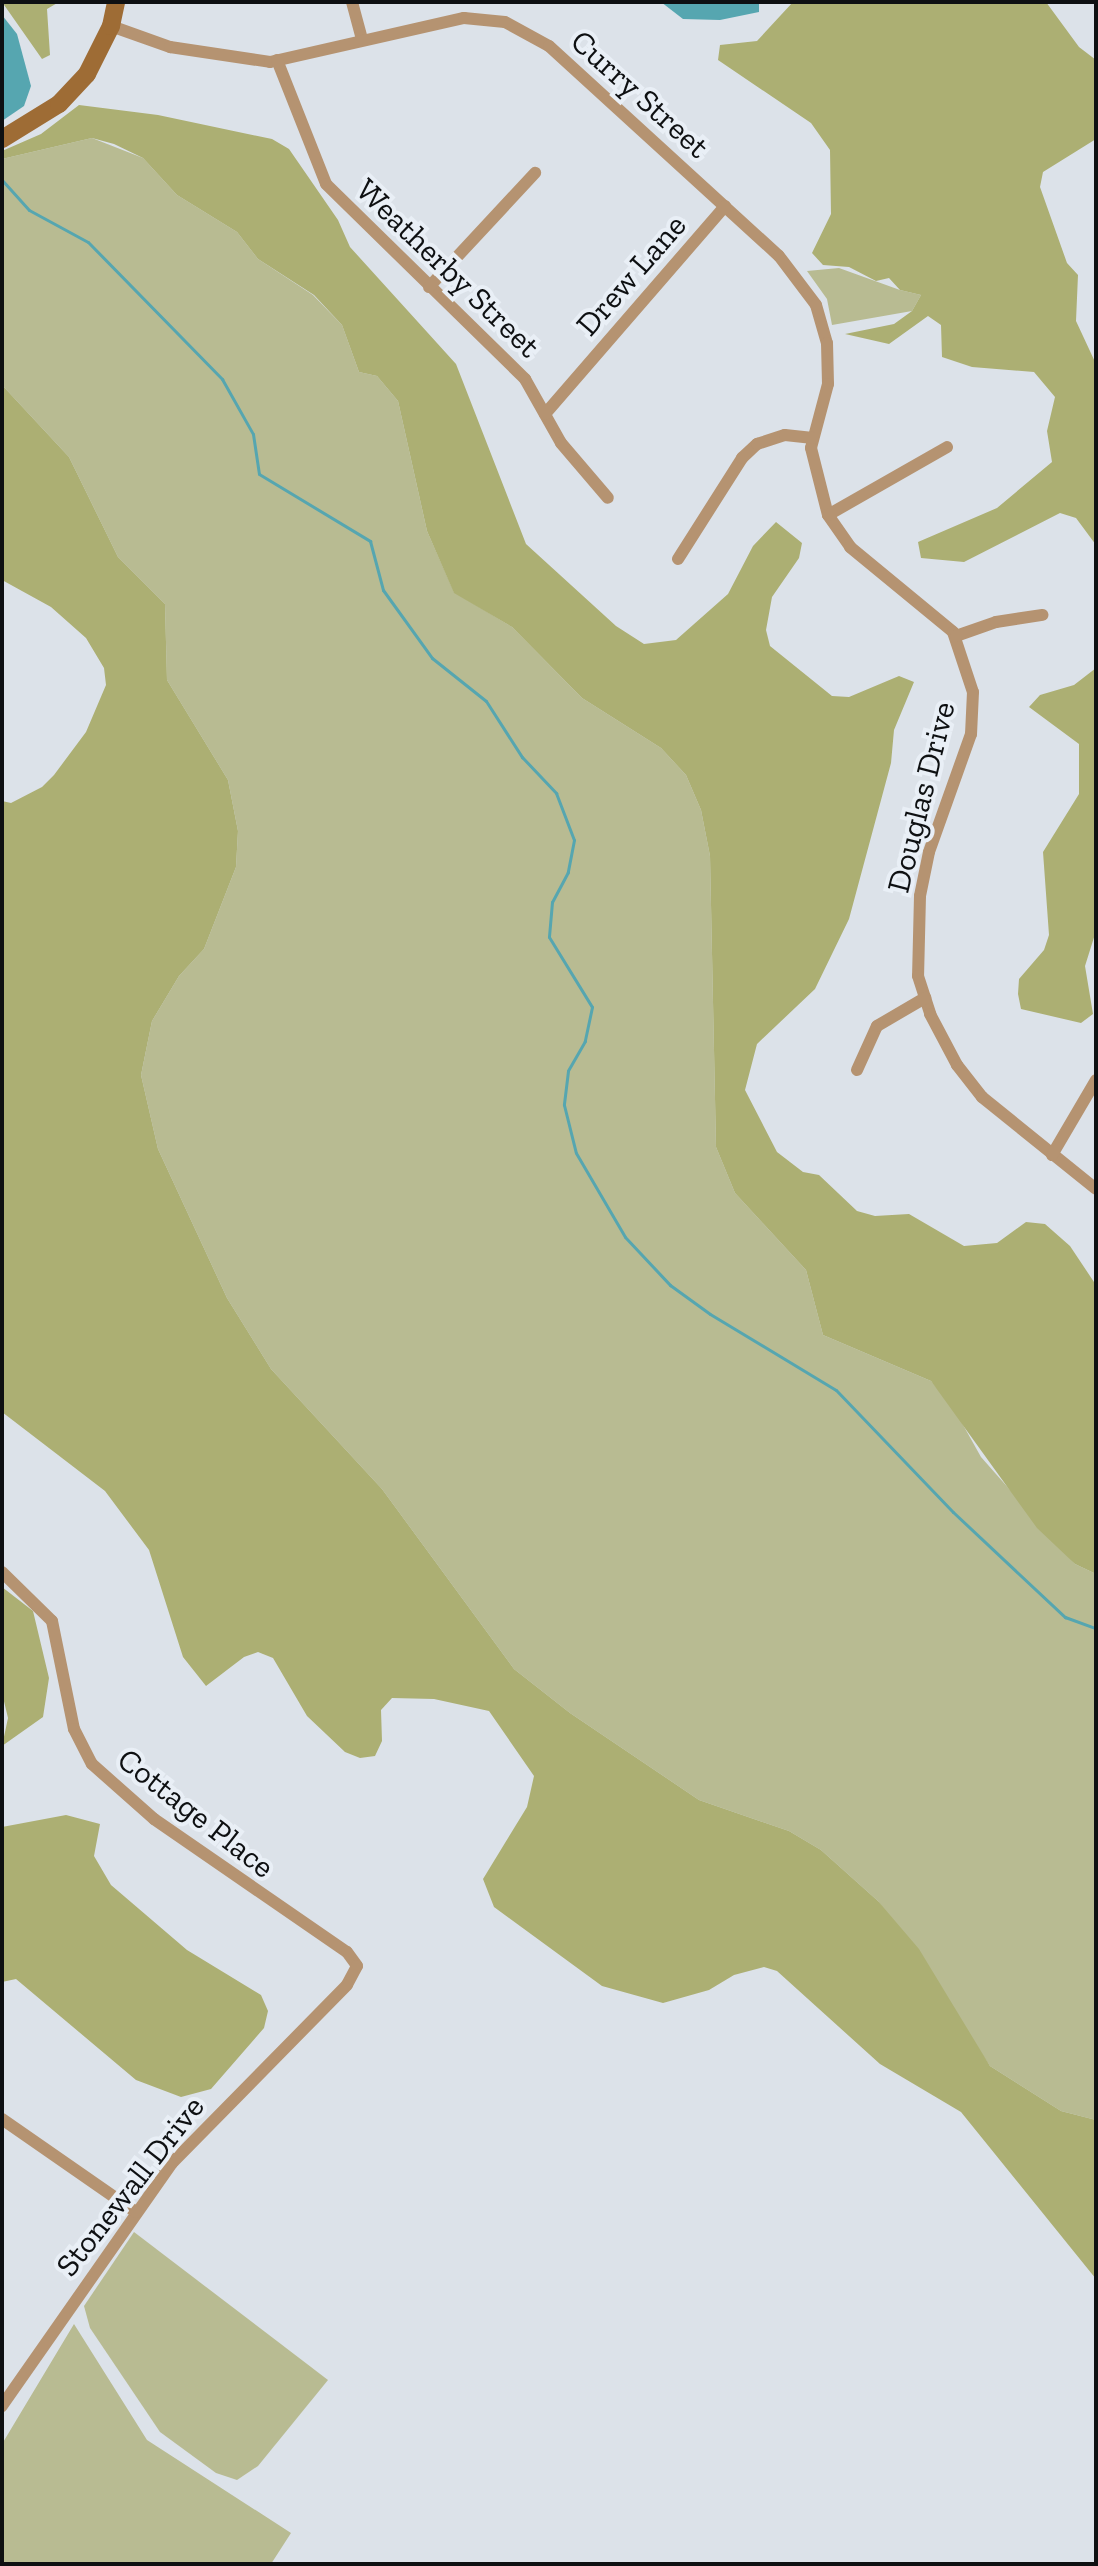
<!DOCTYPE html>
<style>
body{margin:0}
#map{position:relative;width:1098px;height:2566px;overflow:hidden;background:#dce2e9;font-family:"Zilla Slab",serif}
div>[style]{position:absolute}
[style*='--x']{left:calc(var(--x)*1px);top:calc(var(--y)*1px);width:calc(var(--w)*1px);rotate:calc(var(--a)*1deg)}
.green>*{inset:0;background:#b8bb92}
.forest>*{inset:0;background:#acaf73}
.water>*{inset:0;background:#56a6b0}
.stream>*{height:3px;margin:-1.5px;padding:0 1.5px;transform-origin:1.5px;border-radius:1.5px;background:#56a6b0}
.street>*{height:12px;margin:-6px;padding:0 6px;transform-origin:6px;border-radius:6px;background:#b59371}
.secondary>*{height:18px;margin:-9px;padding:0 9px;transform-origin:9px;border-radius:9px;background:#9e6c35}
span{translate:-50% -50%;white-space:nowrap;text-align:center;line-height:1.15;-webkit-text-stroke:8px #e9eff6;paint-order:stroke}
.street-label{font-size:32px;color:#0e1012}
.frame{position:absolute;inset:0;border:4px solid #0e1012;pointer-events:none}
</style>
<div id="map">
<div class="green">
<i style="clip-path:polygon(92px 138px,143px 158px,177px 195px,237px 232px,258px 259px,313px 295px,342px 325px,359px 372px,377px 376px,398px 401px,427px 531px,454px 592px,512px 627px,582px 698px,661px 748px,686px 775px,701px 810px,710px 856px,716px 1147px,735px 1193px,806px 1270px,823px 1335px,931px 1381px,953px 1407px,981px 1457px,1075px 1564px,1096px 1574px,1096px 2120px,1061px 2111px,990px 2066px,878px 1901px,821px 1850px,789px 1831px,699px 1800px,570px 1713px,514px 1669px,382px 1489px,271px 1369px,227px 1298px,158px 1149px,141px 1075px,152px 1021px,179px 976px,204px 949px,236px 867px,238px 831px,228px 780px,167px 680px,165px 604px,118px 557px,69px 457px,2px 385px,2px 159px)"></i>
<i style="clip-path:polygon(839px 268px,900px 290px,921px 295px,912px 311px,832px 325px,827px 299px,807px 271px)"></i>
<i style="clip-path:polygon(134px 2232px,328px 2380px,258px 2466px,237px 2480px,216px 2473px,160px 2432px,90px 2328px,84px 2306px)"></i>
<i style="clip-path:polygon(74px 2324px,147px 2440px,291px 2533px,271px 2564px,2px 2564px,2px 2444px)"></i>
</div>
<div class="forest">
<i style="clip-path:polygon(2px 2px,59px 2px,47px 9px,50px 55px,42px 59px)"></i>
<i style="clip-path:polygon(793px 2px,1046px 2px,1079px 47px,1096px 60px,1096px 139px,1043px 172px,1040px 187px,1067px 263px,1078px 275px,1076px 321px,1096px 364px,1096px 545px,1076px 518px,1060px 513px,964px 562px,921px 558px,918px 542px,997px 508px,1052px 462px,1047px 431px,1055px 397px,1034px 372px,972px 367px,942px 357px,941px 325px,928px 316px,889px 344px,845px 334px,894px 324px,912px 311px,921px 295px,900px 290px,889px 278px,876px 281px,849px 267px,823px 265px,812px 253px,831px 214px,830px 150px,811px 123px,718px 60px,720px 45px,757px 41px)"></i>
<i style="clip-path:polygon(79px 105px,158px 115px,272px 139px,289px 149px,338px 220px,350px 247px,456px 364px,526px 544px,616px 626px,644px 644px,676px 640px,728px 594px,753px 546px,776px 522px,802px 543px,799px 558px,772px 597px,766px 630px,770px 646px,832px 696px,849px 697px,899px 676px,914px 682px,894px 730px,891px 763px,849px 919px,815px 989px,757px 1044px,745px 1090px,777px 1152px,803px 1172px,819px 1175px,857px 1211px,875px 1216px,909px 1214px,964px 1246px,997px 1243px,1026px 1222px,1045px 1224px,1070px 1246px,1096px 1285px,1096px 1574px,1075px 1564px,1037px 1528px,931px 1381px,823px 1335px,806px 1270px,735px 1193px,716px 1147px,710px 856px,701px 810px,686px 775px,661px 748px,582px 698px,512px 627px,454px 593px,427px 531px,398px 401px,377px 376px,359px 372px,342px 325px,314px 295px,258px 259px,237px 232px,177px 195px,143px 158px,114px 144px,92px 138px,2px 159px,2px 151px,41px 134px)"></i>
<i style="clip-path:polygon(2px 385px,69px 457px,118px 557px,165px 604px,167px 680px,228px 780px,238px 831px,236px 867px,204px 949px,179px 976px,152px 1021px,141px 1075px,158px 1149px,227px 1298px,271px 1369px,382px 1489px,514px 1669px,570px 1713px,699px 1800px,789px 1831px,821px 1850px,878px 1901px,919px 1949px,990px 2066px,1061px 2111px,1096px 2120px,1096px 2279px,961px 2112px,880px 2064px,777px 1971px,764px 1967px,734px 1975px,709px 1990px,663px 2003px,602px 1986px,494px 1907px,483px 1879px,527px 1807px,534px 1776px,489px 1711px,434px 1699px,392px 1698px,381px 1710px,382px 1741px,375px 1756px,360px 1758px,345px 1752px,307px 1716px,273px 1658px,258px 1652px,244px 1657px,206px 1686px,183px 1657px,149px 1550px,105px 1491px,2px 1412px,2px 801px,11px 803px,42px 787px,54px 775px,86px 732px,106px 685px,104px 668px,86px 638px,51px 607px,2px 580px)"></i>
<i style="clip-path:polygon(1096px 668px,1096px 931px,1085px 966px,1093px 1014px,1081px 1023px,1021px 1009px,1018px 994px,1019px 979px,1044px 950px,1049px 935px,1043px 852px,1079px 794px,1079px 744px,1029px 707px,1040px 695px,1074px 685px)"></i>
<i style="clip-path:polygon(2px 1587px,33px 1611px,49px 1678px,43px 1717px,2px 1746px,8px 1718px,2px 1693px)"></i>
<i style="clip-path:polygon(66px 1815px,100px 1824px,94px 1856px,111px 1885px,187px 1950px,261px 1995px,268px 2011px,264px 2028px,211px 2089px,181px 2097px,136px 2080px,16px 1979px,2px 1982px,2px 1827px)"></i>
</div>
<div class="water">
<i style="clip-path:polygon(661px 2px,759px 2px,759px 12px,720px 20px,683px 19px)"></i>
<i style="clip-path:polygon(2px 15px,17px 34px,31px 86px,24px 106px,2px 121px)"></i>
</div>
<div class="stream">
<i style="--x:2;--y:180;--w:40;--a:48"></i>
<i style="--x:29;--y:210;--w:67;--a:28.5"></i>
<i style="--x:88;--y:242;--w:192;--a:45.6"></i>
<i style="--x:222;--y:379;--w:63;--a:60.6"></i>
<i style="--x:253;--y:434;--w:40;--a:81.5"></i>
<i style="--x:259;--y:474;--w:130;--a:31.1"></i>
<i style="--x:370;--y:541;--w:51;--a:75.1"></i>
<i style="--x:383;--y:590;--w:84;--a:54.2"></i>
<i style="--x:432;--y:658;--w:69;--a:38.5"></i>
<i style="--x:486;--y:701;--w:67;--a:57.3"></i>
<i style="--x:522;--y:757;--w:50;--a:46.6"></i>
<i style="--x:556;--y:793;--w:50;--a:69"></i>
<i style="--x:574;--y:840;--w:33;--a:101"></i>
<i style="--x:568;--y:872;--w:34;--a:118"></i>
<i style="--x:552;--y:902;--w:35;--a:95"></i>
<i style="--x:549;--y:937;--w:82;--a:58.4"></i>
<i style="--x:592;--y:1007;--w:35;--a:102"></i>
<i style="--x:585;--y:1041;--w:34;--a:120"></i>
<i style="--x:568;--y:1071;--w:34;--a:97"></i>
<i style="--x:564;--y:1105;--w:49;--a:76"></i>
<i style="--x:576;--y:1153;--w:97;--a:59.7"></i>
<i style="--x:625;--y:1237;--w:66;--a:46.8"></i>
<i style="--x:670;--y:1285;--w:49;--a:35.9"></i>
<i style="--x:710;--y:1314;--w:147;--a:31.1"></i>
<i style="--x:836;--y:1390;--w:169;--a:46.2"></i>
<i style="--x:953;--y:1512;--w:154;--a:43.2"></i>
<i style="--x:1065;--y:1617;--w:33;--a:20"></i>
</div>
<div class="street">
<i style="--x:352;--y:2;--w:39;--a:75"></i>
<i style="--x:111;--y:26;--w:63;--a:19.6"></i>
<i style="--x:170;--y:47;--w:101;--a:8.5"></i>
<i style="--x:270;--y:62;--w:199;--a:-12.8"></i>
<i style="--x:464;--y:18;--w:41;--a:5.6"></i>
<i style="--x:505;--y:22;--w:50;--a:28.6"></i>
<i style="--x:549;--y:46;--w:311;--a:42.4"></i>
<i style="--x:779;--y:256;--w:61;--a:52.9"></i>
<i style="--x:816;--y:305;--w:40;--a:74"></i>
<i style="--x:827;--y:343;--w:41;--a:88.6"></i>
<i style="--x:828;--y:384;--w:66;--a:104.9"></i>
<i style="--x:811;--y:448;--w:69;--a:75.8"></i>
<i style="--x:828;--y:515;--w:39;--a:55"></i>
<i style="--x:850;--y:547;--w:134;--a:39.5"></i>
<i style="--x:953;--y:632;--w:63;--a:71.6"></i>
<i style="--x:973;--y:692;--w:42;--a:92.7"></i>
<i style="--x:971;--y:734;--w:125;--a:109.6"></i>
<i style="--x:929;--y:852;--w:45;--a:101.6"></i>
<i style="--x:920;--y:896;--w:80;--a:91.4"></i>
<i style="--x:918;--y:976;--w:40;--a:72"></i>
<i style="--x:930;--y:1014;--w:58;--a:62.1"></i>
<i style="--x:957;--y:1065;--w:41;--a:52"></i>
<i style="--x:982;--y:1097;--w:146;--a:38.9"></i>
<i style="--x:277;--y:60;--w:133;--a:68.4"></i>
<i style="--x:326;--y:184;--w:279;--a:44.4"></i>
<i style="--x:525;--y:379;--w:73;--a:60.6"></i>
<i style="--x:561;--y:443;--w:72;--a:49.5"></i>
<i style="--x:429;--y:287;--w:156;--a:-47.1"></i>
<i style="--x:545;--y:414;--w:275;--a:-49.1"></i>
<i style="--x:828;--y:515;--w:137;--a:-29.7"></i>
<i style="--x:678;--y:559;--w:120;--a:-57.6"></i>
<i style="--x:742;--y:458;--w:21;--a:-43"></i>
<i style="--x:757;--y:444;--w:29;--a:-18"></i>
<i style="--x:785;--y:435;--w:28;--a:6"></i>
<i style="--x:956;--y:636;--w:42;--a:-19.3"></i>
<i style="--x:996;--y:622;--w:47;--a:-8.7"></i>
<i style="--x:857;--y:1070;--w:48;--a:-65.6"></i>
<i style="--x:877;--y:1026;--w:56;--a:-30.3"></i>
<i style="--x:1052;--y:1155;--w:87;--a:-59.6"></i>
<i style="--x:2;--y:1572;--w:70;--a:44.4"></i>
<i style="--x:52;--y:1621;--w:110;--a:78.5"></i>
<i style="--x:74;--y:1729;--w:39;--a:63"></i>
<i style="--x:92;--y:1764;--w:83;--a:41.6"></i>
<i style="--x:154;--y:1819;--w:234;--a:34.6"></i>
<i style="--x:347;--y:1952;--w:17;--a:54"></i>
<i style="--x:357;--y:1966;--w:21;--a:118"></i>
<i style="--x:347;--y:1985;--w:250;--a:134.5"></i>
<i style="--x:172;--y:2163;--w:297;--a:125"></i>
<i style="--x:2;--y:2119;--w:163;--a:34.8"></i>
</div>
<div class="secondary">
<i style="--x:2;--y:139;--w:67;--a:-31.6"></i>
<i style="--x:59;--y:104;--w:41;--a:-47"></i>
<i style="--x:87;--y:74;--w:54;--a:-63.4"></i>
<i style="--x:111;--y:26;--w:25;--a:-78"></i>
</div>
<div class="street-label">
<span style="left:640px;top:94px;rotate:42deg">Curry Street</span>
<span style="left:448px;top:268px;rotate:44deg">Weatherby Street</span>
<span style="left:631px;top:275px;rotate:-49deg">Drew Lane</span>
<span style="left:921px;top:797px;rotate:-76deg">Douglas Drive</span>
<span style="left:196px;top:1813px;rotate:38deg">Cottage Place</span>
<span style="left:130px;top:2186px;rotate:-52deg">Stonewall Drive</span>
</div>
<div class="frame"></div>
</div>
